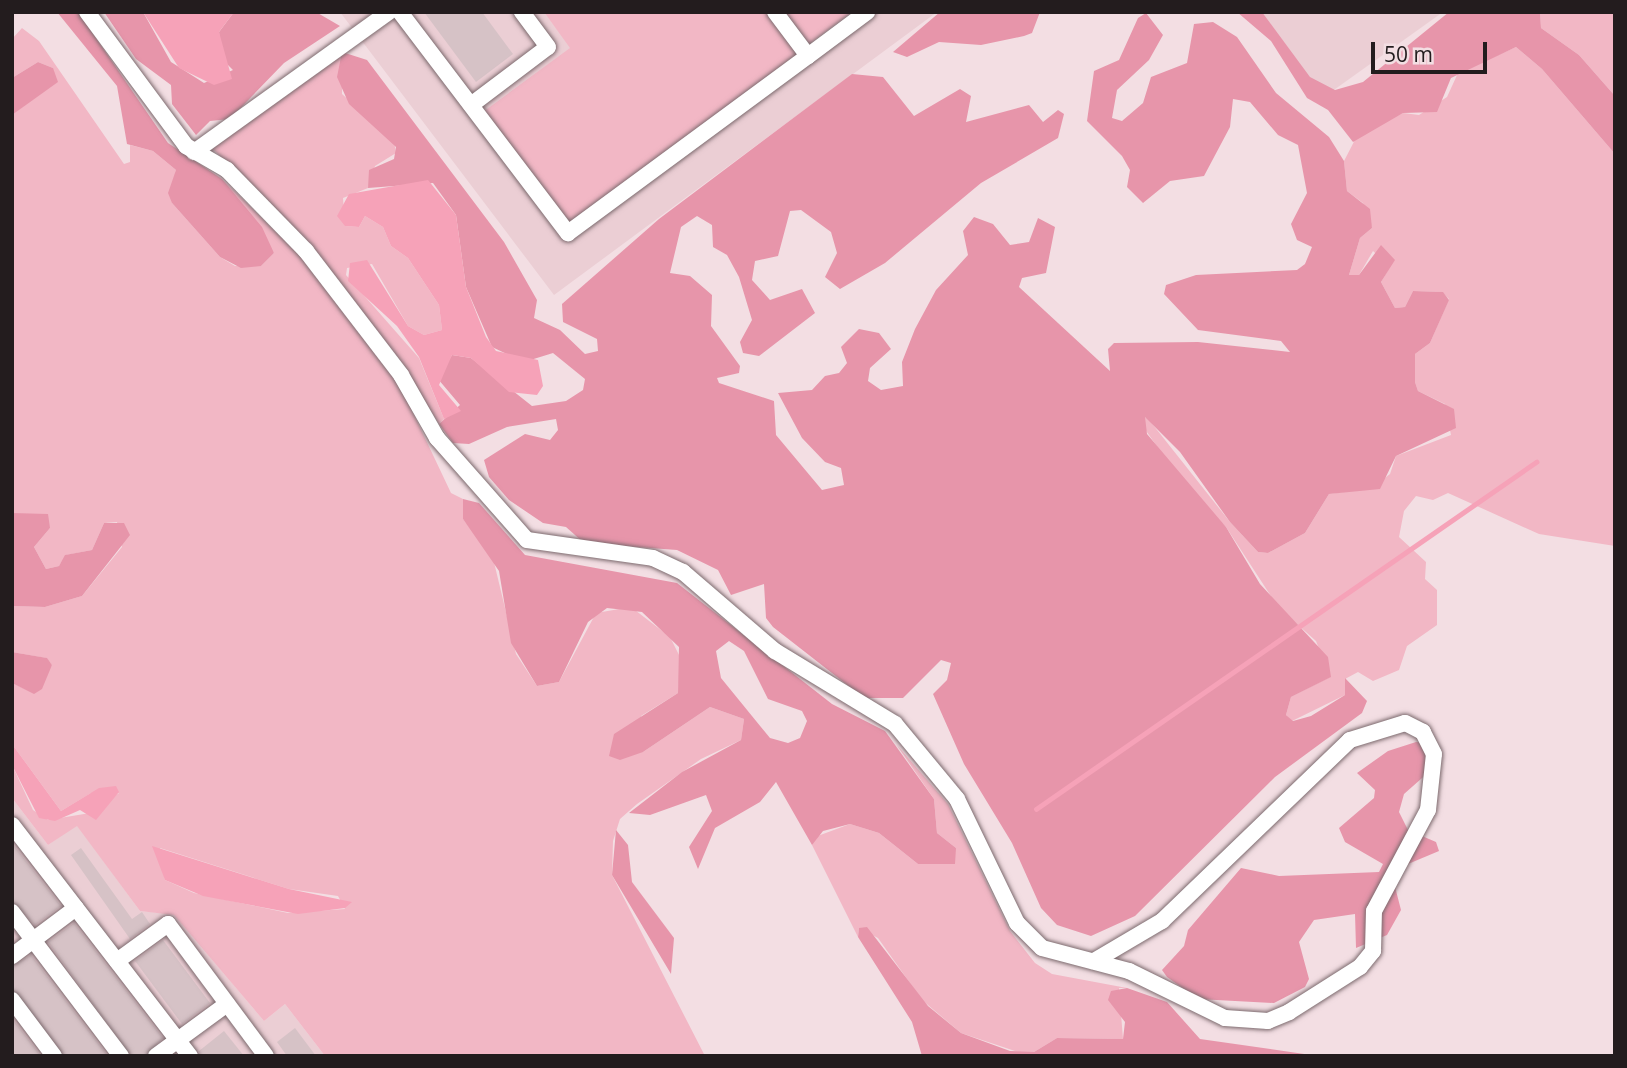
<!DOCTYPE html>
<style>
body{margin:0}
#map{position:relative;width:1627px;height:1068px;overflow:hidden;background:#f3dee3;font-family:"Open Sans",sans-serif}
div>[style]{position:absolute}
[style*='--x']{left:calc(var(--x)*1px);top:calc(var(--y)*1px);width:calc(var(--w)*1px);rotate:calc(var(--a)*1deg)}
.built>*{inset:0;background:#ebced4}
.green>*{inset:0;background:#f2b7c5}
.forest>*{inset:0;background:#e795aa}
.water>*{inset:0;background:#f6a2b8}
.stream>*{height:4.5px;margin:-2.25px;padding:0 2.25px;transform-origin:2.25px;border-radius:2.25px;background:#f6a2b8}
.building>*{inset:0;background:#d6c2c6}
.roads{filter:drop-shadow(0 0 2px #7c6a6e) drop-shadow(0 0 2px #7c6a6e)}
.minor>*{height:16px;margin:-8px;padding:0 8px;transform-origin:8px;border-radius:8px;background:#fff}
span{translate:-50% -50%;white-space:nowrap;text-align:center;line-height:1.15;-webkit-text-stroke:5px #f3dee3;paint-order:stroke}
.frame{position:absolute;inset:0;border:14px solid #231c1e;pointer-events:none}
.scale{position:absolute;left:1371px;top:42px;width:116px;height:32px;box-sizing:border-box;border:4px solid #231c1e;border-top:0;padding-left:9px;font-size:21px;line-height:24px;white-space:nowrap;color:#231c1e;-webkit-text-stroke:5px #f3dee3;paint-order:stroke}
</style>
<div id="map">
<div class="built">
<i style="clip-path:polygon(340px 12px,544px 12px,571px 48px,785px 12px,809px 44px,852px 12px,937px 12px,554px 295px)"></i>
<i style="clip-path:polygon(1262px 12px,1443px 12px,1324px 97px)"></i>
<i style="clip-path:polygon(12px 798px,48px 845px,77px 825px,140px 911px,174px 914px,264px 1021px,285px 1004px,325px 1056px,12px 1056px)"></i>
</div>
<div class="green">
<i style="clip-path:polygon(544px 12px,769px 12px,800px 53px,569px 226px,483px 112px,570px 48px)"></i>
<i style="clip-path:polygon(785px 12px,852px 12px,809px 44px)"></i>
<i style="clip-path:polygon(1540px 12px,1615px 12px,1615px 96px,1579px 55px,1541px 28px)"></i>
<i style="clip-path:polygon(evenodd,22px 28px,39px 41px,124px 164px,130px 162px,130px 145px,153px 151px,176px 170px,172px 203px,220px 257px,235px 266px,261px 266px,274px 253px,222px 179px,303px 259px,397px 379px,451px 493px,463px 499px,463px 519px,493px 558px,516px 654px,537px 686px,559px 682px,596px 613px,631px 607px,670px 637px,681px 659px,678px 693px,641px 716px,643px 752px,710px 707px,744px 719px,741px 740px,701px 759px,637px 804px,620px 819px,613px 841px,612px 875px,705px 1056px,325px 1056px,285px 1004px,264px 1021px,174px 915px,140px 911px,77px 826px,48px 845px,12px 798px,12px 765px,33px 810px,48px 820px,90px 813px,119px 793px,91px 793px,61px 811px,12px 744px,12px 683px,34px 693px,52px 665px,46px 658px,12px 652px,12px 606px,45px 607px,82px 596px,122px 547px,117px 522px,104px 523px,92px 550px,66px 555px,59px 566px,46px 569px,34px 547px,50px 528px,12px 513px,12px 115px,47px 88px,53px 68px,38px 62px,12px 78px,12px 39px,22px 28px,160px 848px,289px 889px,338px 896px,345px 909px,288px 913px,194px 893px,165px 880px,160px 848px)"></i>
<i style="clip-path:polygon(1516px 47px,1542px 69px,1615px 154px,1615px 546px,1539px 534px,1448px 493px,1433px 500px,1416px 496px,1404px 511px,1399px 537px,1426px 562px,1425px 579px,1437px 590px,1437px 625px,1407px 646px,1399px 670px,1373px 681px,1358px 672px,1345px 679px,1345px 695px,1292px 721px,1286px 715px,1291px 697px,1330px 677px,1316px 641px,1278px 607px,1226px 527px,1182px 482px,1142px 425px,1146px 416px,1230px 522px,1258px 552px,1268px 553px,1305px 533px,1329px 494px,1372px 488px,1390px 474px,1396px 456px,1451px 435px,1445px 404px,1418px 391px,1415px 382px,1415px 354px,1430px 343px,1449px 299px,1442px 292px,1413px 291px,1405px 307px,1395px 308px,1381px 282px,1390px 267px,1373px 251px,1359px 275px,1349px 275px,1360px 238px,1372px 228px,1363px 203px,1347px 191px,1344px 161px,1358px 134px,1403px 113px,1419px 115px,1447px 97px,1458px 73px)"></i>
<i style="clip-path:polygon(342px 52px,342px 94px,394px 141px,396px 153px,375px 166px,368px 188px,343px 198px,345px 226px,359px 227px,365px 216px,383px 227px,391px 246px,408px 258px,439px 305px,442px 330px,424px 335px,408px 326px,372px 264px,347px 268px,346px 275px,419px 358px,444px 419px,439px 424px,401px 362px,315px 251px,210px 146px)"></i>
<i style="clip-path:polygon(896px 744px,948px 804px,1010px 931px,1035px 963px,1052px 974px,1127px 988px,1119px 988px,1123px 1039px,1057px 1038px,1034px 1052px,1018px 1052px,961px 1033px,922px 1000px,878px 938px,859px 928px,858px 937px,812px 845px,815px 837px,850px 824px,879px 833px,918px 864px,946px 860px,956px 848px,937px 833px,934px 799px)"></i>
</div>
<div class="forest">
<i style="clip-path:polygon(57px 12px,78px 12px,168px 143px,222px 179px,262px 227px,274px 253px,261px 266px,241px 268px,220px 257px,172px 203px,168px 193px,176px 170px,153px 151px,127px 144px,117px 86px)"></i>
<i style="clip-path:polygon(104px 12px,143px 12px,171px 62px,204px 83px,233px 70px,221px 58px,219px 32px,234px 12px,316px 12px,340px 26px,284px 63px,230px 119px,210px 121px,196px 135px,172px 104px,171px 85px,136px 59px)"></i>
<i style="clip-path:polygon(940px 12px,1040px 12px,1032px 33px,1024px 36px,981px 45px,939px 42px,907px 57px,893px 52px)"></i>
<i style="clip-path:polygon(1237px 12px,1262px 12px,1310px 77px,1335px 90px,1363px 82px,1449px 12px,1540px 12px,1541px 28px,1579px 55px,1615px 96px,1615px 154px,1542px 69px,1516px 47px,1451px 78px,1437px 112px,1403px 113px,1353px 142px,1328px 110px,1307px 98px,1271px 41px)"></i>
<i style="clip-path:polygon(1146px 13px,1163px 35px,1149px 60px,1117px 90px,1112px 118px,1122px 121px,1143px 103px,1151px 77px,1187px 63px,1194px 24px,1213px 22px,1237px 37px,1276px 93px,1329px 137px,1344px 161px,1347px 191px,1370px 209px,1372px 228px,1360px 238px,1349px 275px,1359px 275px,1381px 245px,1395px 260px,1381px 282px,1395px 308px,1405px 307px,1413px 291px,1443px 292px,1449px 300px,1430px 343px,1415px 354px,1415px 382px,1418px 391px,1454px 409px,1456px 428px,1396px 456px,1380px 489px,1329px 494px,1305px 533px,1268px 553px,1258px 552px,1230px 522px,1180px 452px,1145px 417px,1147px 434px,1226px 527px,1260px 584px,1328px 657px,1331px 677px,1291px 697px,1286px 715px,1293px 721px,1311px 716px,1345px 695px,1345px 678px,1367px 701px,1362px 713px,1275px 777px,1135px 916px,1091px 936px,1057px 925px,1041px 908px,1012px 843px,964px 764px,933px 694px,947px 680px,951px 663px,941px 660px,903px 698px,864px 698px,773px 627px,766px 618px,764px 584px,731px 595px,718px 570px,677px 550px,584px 543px,566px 527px,543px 523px,509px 500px,489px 477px,484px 460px,525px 434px,550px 440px,558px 430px,556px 419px,507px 427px,469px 444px,453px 443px,439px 424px,460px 405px,438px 379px,452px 355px,471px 358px,532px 406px,566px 401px,583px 390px,585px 379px,553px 353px,524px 362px,492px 347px,466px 287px,456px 215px,433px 183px,368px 188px,369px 170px,394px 159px,396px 147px,349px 104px,337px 77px,342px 52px,367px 60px,504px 242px,537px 300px,534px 318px,560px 330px,585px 354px,598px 351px,597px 339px,563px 322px,562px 304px,659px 219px,852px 74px,883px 77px,914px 116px,960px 89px,971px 96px,966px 122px,1029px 105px,1043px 122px,1058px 110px,1064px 114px,1058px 138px,981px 183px,885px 263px,840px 289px,825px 277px,837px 253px,831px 232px,801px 210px,790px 211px,778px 256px,755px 261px,752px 280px,770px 300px,802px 289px,815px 313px,759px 356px,743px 353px,740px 342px,752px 320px,739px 277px,727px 255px,713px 247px,712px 225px,697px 216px,681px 227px,670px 273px,690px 276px,712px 295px,711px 326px,740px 366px,739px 373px,717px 378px,719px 383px,774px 401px,776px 435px,822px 490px,844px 485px,841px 468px,825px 462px,802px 438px,778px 393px,812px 390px,825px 376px,839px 373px,847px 363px,841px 347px,859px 329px,879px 333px,891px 349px,870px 368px,868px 381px,881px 390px,903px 386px,902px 362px,915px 329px,936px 290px,968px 255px,963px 231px,974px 217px,993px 224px,1010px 245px,1029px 242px,1038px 218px,1055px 227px,1046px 273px,1022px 278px,1019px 287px,1110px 371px,1108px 349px,1114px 343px,1198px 342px,1290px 352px,1281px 341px,1198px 330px,1164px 294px,1166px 285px,1196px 275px,1297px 270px,1305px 264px,1312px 247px,1297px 240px,1291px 224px,1307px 193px,1298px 145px,1278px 135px,1250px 102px,1233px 99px,1230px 127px,1204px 176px,1170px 181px,1143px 203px,1127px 187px,1130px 170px,1122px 156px,1087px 121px,1094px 71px,1119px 60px,1138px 18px)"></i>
<i style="clip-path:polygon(38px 62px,53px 68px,58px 82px,12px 115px,12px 78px)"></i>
<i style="clip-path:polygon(evenodd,463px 499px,479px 503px,525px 555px,677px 583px,832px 704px,885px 731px,934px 799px,937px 833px,956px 848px,955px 864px,918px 864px,879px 833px,850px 824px,823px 831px,812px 845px,776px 782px,760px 802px,715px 828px,698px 869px,689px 847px,712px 811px,706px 795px,650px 815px,629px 813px,682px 772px,741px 740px,744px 719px,710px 707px,643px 752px,620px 760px,609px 756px,614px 734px,678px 693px,679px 647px,642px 612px,607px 608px,588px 622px,559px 682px,537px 686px,511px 643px,499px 571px,463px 519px,463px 499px,729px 641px,744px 651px,768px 699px,802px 711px,807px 721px,800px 738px,788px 743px,770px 738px,721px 678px,716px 651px,729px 641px)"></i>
<i style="clip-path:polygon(12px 513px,48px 514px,50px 528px,34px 547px,46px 569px,59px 566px,65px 555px,92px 550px,104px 523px,124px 523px,130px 535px,82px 596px,45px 607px,12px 606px)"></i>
<i style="clip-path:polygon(12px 652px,47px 658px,52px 665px,42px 689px,34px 694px,12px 683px)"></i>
<i style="clip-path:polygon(1416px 742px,1426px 743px,1430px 771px,1404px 794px,1399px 812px,1408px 830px,1436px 842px,1439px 851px,1408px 864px,1394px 883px,1401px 910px,1387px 935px,1356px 948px,1355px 914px,1314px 920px,1299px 942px,1309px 979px,1305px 987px,1274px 1003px,1198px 999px,1167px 977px,1162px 970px,1184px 946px,1188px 930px,1241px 868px,1279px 876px,1379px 872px,1383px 864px,1345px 842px,1339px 828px,1374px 798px,1375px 790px,1357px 773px,1388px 751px)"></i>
<i style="clip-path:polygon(616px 830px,628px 845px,632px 882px,674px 938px,671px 974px,612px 875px)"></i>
<i style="clip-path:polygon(867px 927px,928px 1006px,961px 1033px,1010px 1051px,1034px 1052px,1057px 1038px,1123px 1039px,1125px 1022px,1108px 1000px,1111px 991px,1127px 988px,1167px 1002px,1200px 1039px,1318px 1056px,922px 1056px,912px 1022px,858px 937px,859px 928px)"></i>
</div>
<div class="water">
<i style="clip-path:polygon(143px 12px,234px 12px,219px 32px,232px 79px,214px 85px,179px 68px)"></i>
<i style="clip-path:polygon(428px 180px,456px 215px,466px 287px,486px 337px,496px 351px,538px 360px,543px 386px,537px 395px,509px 392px,471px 358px,452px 355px,439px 385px,461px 411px,444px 419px,419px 357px,397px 326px,348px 281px,350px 263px,367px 260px,408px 326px,424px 335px,442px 330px,439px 305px,408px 258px,391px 246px,383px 227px,365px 216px,359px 227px,345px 226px,337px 216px,349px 194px)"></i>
<i style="clip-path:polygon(12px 744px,61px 811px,99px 788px,116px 786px,119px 792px,96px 820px,80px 810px,55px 821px,39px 818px,12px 765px)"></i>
<i style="clip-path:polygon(152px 846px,289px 889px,352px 902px,345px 908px,298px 914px,203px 896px,165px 880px)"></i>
</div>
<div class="stream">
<i style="--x:1036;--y:809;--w:609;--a:-34.76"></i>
</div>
<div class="building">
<i style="clip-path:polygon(424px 12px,482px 12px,513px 54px,476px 82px)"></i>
<i style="clip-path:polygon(12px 843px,61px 906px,35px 925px,12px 902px)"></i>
<i style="clip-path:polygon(81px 848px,132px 919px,142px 912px,150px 924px,130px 939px,71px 855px)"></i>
<i style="clip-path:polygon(74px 923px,163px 1038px,146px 1056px,131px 1056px,48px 942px)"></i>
<i style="clip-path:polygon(163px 940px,210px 1003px,182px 1024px,135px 961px)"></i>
<i style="clip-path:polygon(31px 955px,108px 1056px,64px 1056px,12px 990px,12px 966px)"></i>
<i style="clip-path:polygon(12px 1018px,41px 1056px,12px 1056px)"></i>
<i style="clip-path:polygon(295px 1028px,316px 1056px,287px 1056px,277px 1042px)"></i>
<i style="clip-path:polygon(224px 1031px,244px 1056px,200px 1056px,199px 1051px)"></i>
</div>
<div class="roads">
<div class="minor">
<i style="--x:87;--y:12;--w:167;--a:53.5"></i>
<i style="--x:186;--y:146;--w:48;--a:30.3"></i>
<i style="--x:227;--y:170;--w:113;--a:45.7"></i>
<i style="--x:306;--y:251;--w:156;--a:52.5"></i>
<i style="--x:401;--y:375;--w:73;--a:60.3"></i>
<i style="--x:437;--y:438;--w:136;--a:48.6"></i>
<i style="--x:527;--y:540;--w:127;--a:8.1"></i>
<i style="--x:653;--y:558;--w:33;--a:25"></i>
<i style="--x:683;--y:572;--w:121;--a:40.7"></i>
<i style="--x:775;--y:651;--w:140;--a:31.3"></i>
<i style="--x:895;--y:724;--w:97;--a:50.4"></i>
<i style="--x:957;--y:799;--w:138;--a:64.2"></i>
<i style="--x:1017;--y:923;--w:35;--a:45"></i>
<i style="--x:1042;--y:948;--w:90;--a:14.8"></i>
<i style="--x:1129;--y:971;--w:107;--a:26.1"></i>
<i style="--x:1225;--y:1018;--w:43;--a:4"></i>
<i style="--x:1268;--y:1021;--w:23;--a:-23"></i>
<i style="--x:1289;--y:1012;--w:84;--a:-32.4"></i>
<i style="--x:1360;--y:967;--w:21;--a:-51"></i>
<i style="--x:1373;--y:951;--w:40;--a:-88.6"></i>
<i style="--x:1374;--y:911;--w:115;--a:-61.9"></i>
<i style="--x:1428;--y:810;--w:56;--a:-83.9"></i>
<i style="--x:1434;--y:754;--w:25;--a:-117"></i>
<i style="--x:1423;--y:732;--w:20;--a:-153"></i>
<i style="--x:1405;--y:723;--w:58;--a:162.8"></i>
<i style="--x:1350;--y:740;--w:261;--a:136.1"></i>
<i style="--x:1162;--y:921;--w:79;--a:149.5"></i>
<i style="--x:400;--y:12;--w:278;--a:52.8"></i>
<i style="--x:568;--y:233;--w:298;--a:-36.4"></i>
<i style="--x:775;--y:12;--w:55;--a:53.1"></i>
<i style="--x:808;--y:56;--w:74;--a:-36.7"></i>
<i style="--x:471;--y:105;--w:96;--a:-37"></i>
<i style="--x:548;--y:47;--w:44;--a:-126.6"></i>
<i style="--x:194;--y:152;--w:240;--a:-35.7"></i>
<i style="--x:12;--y:825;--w:292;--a:52.4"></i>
<i style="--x:12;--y:912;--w:181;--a:52.9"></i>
<i style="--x:12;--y:956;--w:80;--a:-36.9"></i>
<i style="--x:117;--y:961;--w:63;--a:-36"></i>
<i style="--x:168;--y:924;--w:164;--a:53.4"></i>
<i style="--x:12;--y:1000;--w:70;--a:53.1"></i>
<i style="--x:156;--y:1056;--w:88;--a:-36.2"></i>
</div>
</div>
<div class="frame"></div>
<div class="scale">50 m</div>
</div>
